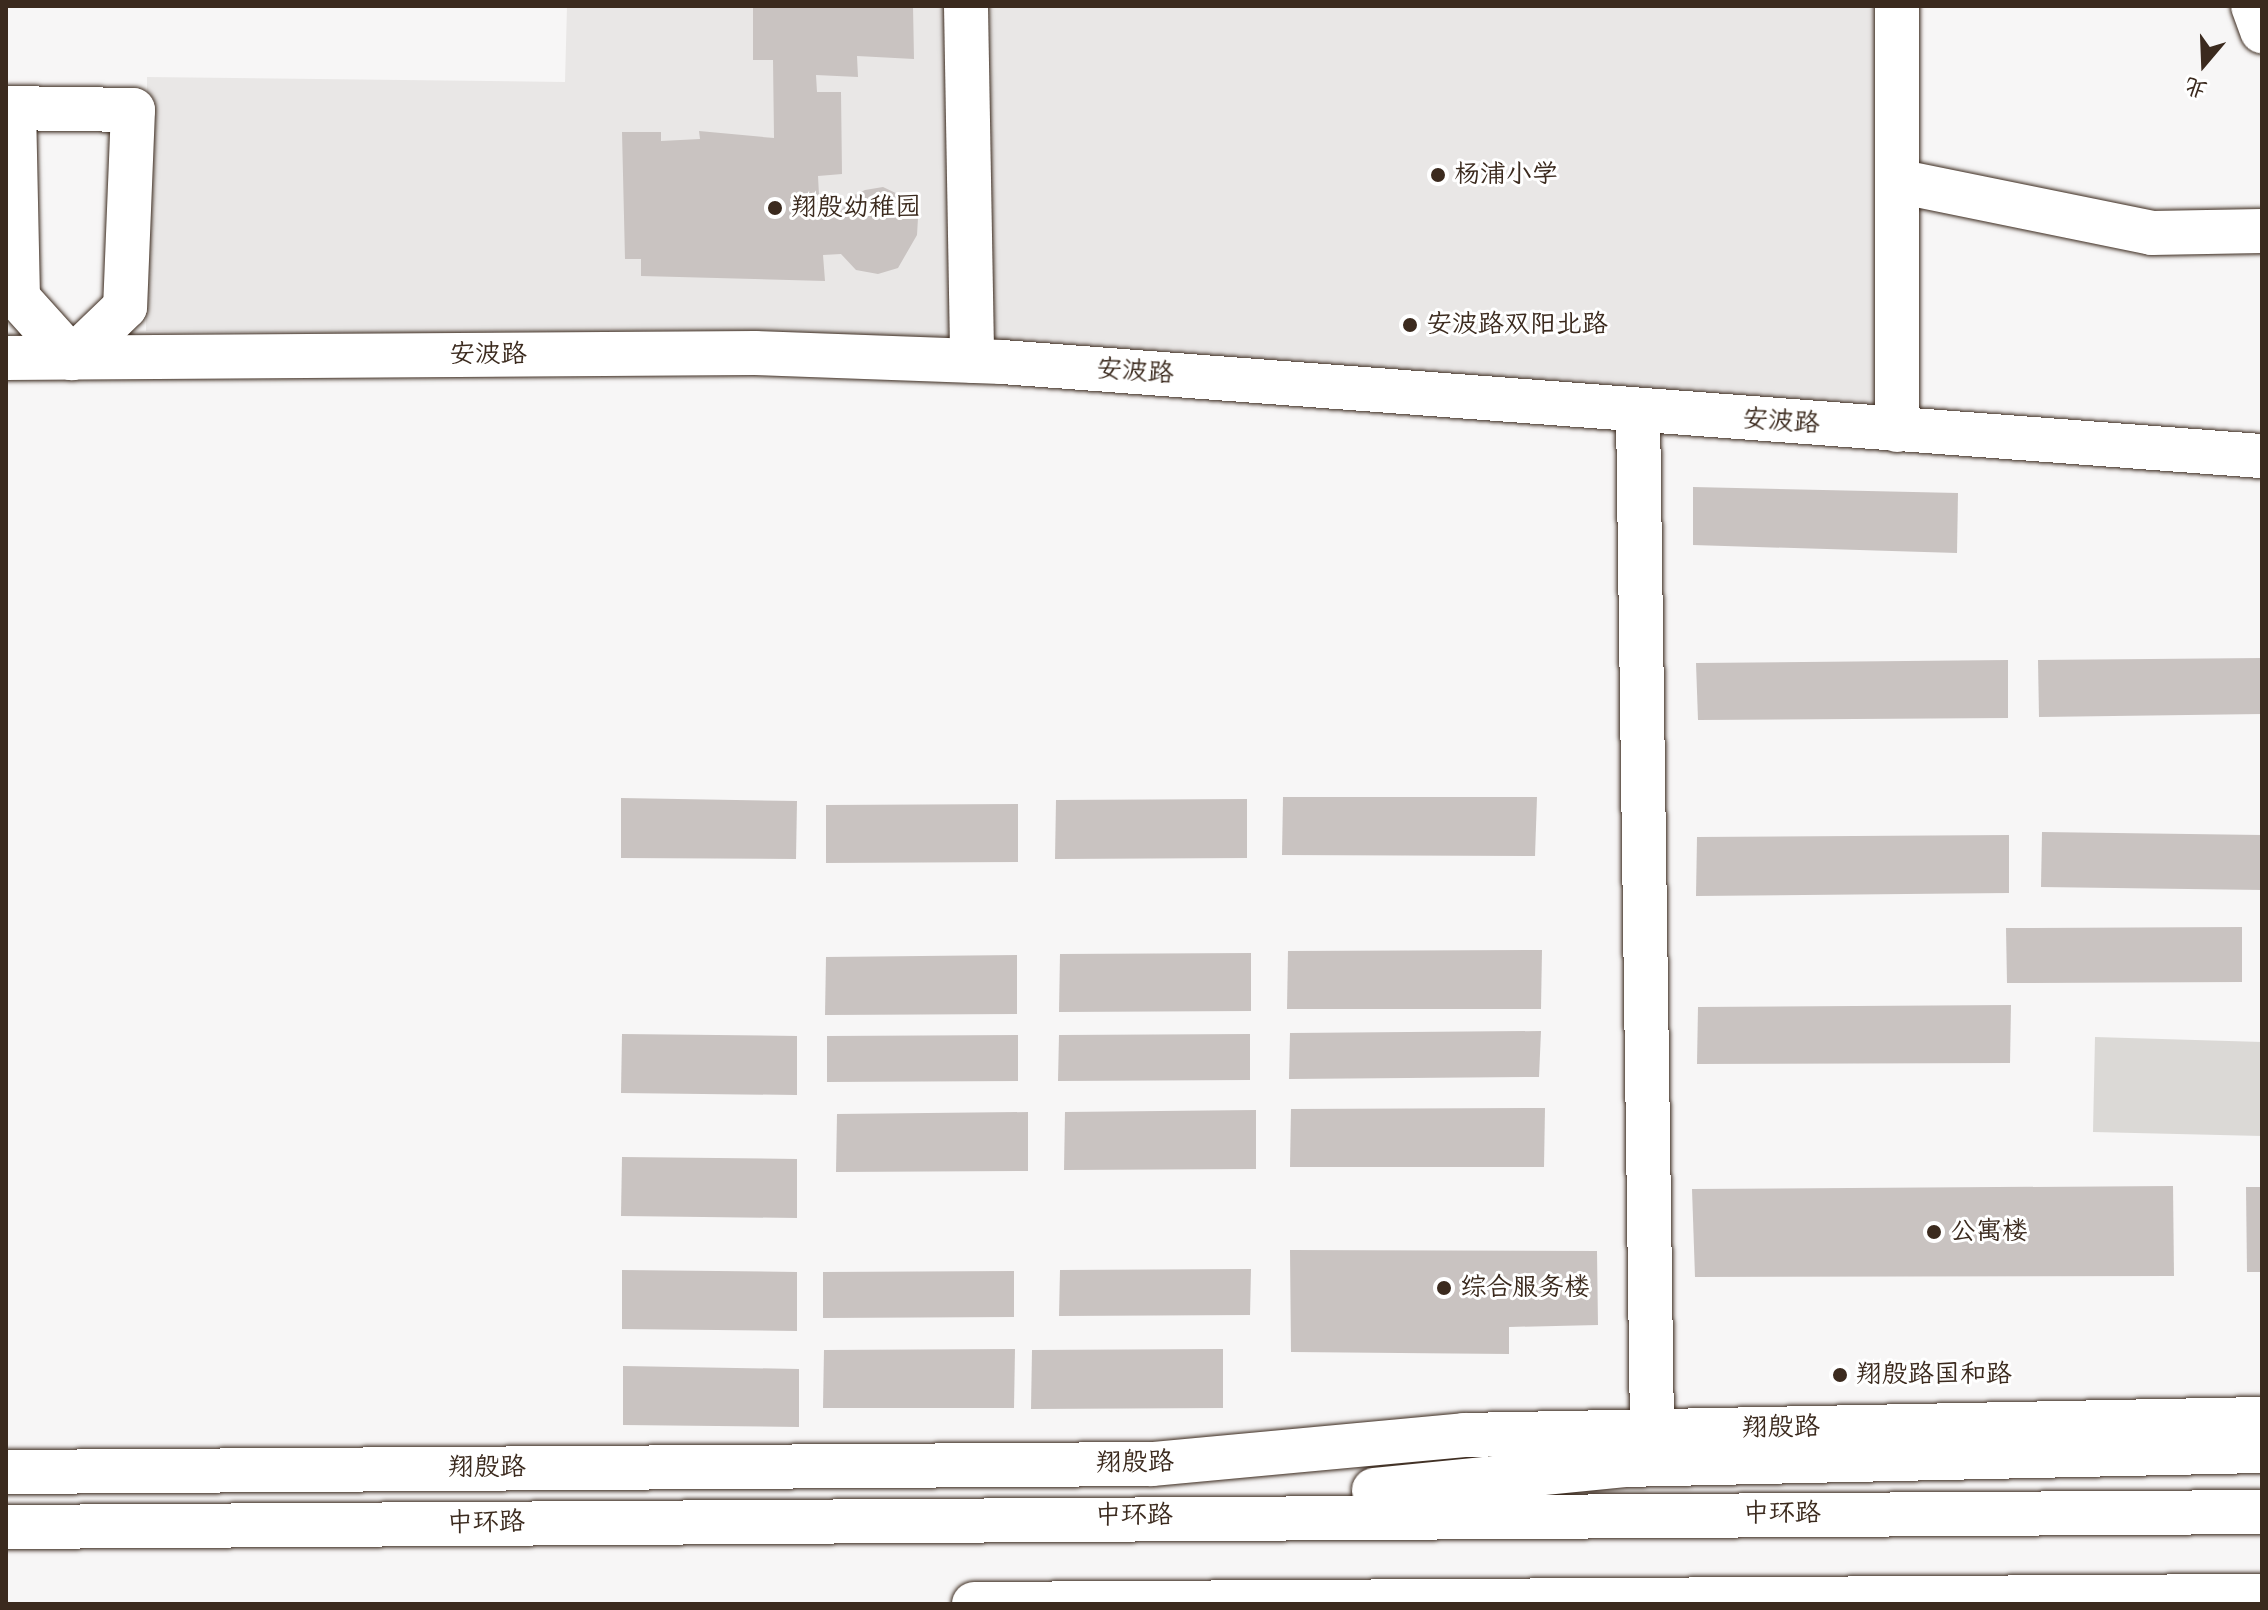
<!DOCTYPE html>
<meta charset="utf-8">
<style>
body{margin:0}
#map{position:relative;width:2268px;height:1610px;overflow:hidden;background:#f7f6f6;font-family:"Balsamiq Sans","LXGW WenKai TC",sans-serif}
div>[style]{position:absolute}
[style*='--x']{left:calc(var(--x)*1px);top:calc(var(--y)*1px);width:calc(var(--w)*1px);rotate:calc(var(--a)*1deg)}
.built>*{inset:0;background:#e9e7e6}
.green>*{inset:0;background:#dbd9d6}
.building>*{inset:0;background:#c9c3c1}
.roads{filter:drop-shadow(0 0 2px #3b2a1e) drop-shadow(0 0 2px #3b2a1e)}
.minor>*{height:44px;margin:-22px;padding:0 22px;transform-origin:22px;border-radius:22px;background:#fff}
.major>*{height:44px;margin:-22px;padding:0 22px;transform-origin:22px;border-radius:22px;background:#fff}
.highway>*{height:44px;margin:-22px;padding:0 22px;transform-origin:22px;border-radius:22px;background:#fff}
.dots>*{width:22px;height:22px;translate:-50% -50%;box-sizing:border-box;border:4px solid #fff;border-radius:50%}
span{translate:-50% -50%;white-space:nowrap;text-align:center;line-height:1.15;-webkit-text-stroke:6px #fff;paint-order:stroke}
.poi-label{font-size:26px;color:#3b2a1e}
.left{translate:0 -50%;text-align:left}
.street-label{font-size:26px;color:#3b2a1e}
.frame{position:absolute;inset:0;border:8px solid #3b2a1e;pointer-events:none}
.north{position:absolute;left:2164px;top:24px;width:80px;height:80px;-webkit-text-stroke:6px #fff;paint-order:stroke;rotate:199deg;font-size:22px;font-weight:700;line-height:32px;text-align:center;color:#3b2a1e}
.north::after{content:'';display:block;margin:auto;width:28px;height:36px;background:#3b2a1e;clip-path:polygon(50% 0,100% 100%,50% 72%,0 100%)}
</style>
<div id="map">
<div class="built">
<i style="clip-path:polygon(567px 6px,1893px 6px,1883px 409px,563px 335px,146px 331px,147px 77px,565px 82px)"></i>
</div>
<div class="green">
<i style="clip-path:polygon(2095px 1037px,2262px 1042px,2262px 1136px,2093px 1132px)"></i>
</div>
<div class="building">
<i style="clip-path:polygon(753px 6px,913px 6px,914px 59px,857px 56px,858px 77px,816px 75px,817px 92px,841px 92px,842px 174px,818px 176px,820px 214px,840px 212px,852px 196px,865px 190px,883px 187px,904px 197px,918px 218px,917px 235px,898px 268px,878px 274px,856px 270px,841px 254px,823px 255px,825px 281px,641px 276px,641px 259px,625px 259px,622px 132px,661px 132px,661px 141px,700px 139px,699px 131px,774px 138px,773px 60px,753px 60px)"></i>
<i style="clip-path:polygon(1693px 487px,1958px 493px,1957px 553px,1693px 545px)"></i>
<i style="clip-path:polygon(2262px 658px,2262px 714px,2039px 717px,2038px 660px)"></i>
<i style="clip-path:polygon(2008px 660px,2008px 718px,1698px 720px,1696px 663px)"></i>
<i style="clip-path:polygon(1283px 797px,1537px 797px,1535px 856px,1282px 855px)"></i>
<i style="clip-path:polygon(621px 798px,797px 801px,796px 859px,621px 858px)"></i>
<i style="clip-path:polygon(1247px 799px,1247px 858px,1055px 859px,1056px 800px)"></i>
<i style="clip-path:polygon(1018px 804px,1018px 862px,826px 863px,826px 805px)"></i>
<i style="clip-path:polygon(2042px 832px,2262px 835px,2262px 890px,2041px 887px)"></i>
<i style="clip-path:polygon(2009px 835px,2009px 893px,1696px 896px,1697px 837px)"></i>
<i style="clip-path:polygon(2242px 927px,2242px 982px,2007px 983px,2006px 928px)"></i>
<i style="clip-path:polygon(1542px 950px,1541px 1009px,1287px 1009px,1288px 951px)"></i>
<i style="clip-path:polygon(1251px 953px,1251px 1011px,1059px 1012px,1060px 954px)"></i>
<i style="clip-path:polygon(1017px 955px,1017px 1014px,825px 1015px,826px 957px)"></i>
<i style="clip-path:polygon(2011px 1005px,2010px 1063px,1697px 1064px,1698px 1007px)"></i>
<i style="clip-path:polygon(1541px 1031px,1539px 1077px,1289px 1079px,1290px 1033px)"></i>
<i style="clip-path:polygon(622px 1034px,797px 1036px,797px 1095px,621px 1093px)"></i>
<i style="clip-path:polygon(1250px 1034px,1250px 1080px,1058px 1081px,1059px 1035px)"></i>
<i style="clip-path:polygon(1018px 1035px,1018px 1081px,827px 1082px,827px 1036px)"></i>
<i style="clip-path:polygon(1545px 1108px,1544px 1167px,1290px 1167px,1291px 1109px)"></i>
<i style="clip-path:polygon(1256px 1110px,1256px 1169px,1064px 1170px,1065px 1112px)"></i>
<i style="clip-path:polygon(1028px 1112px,1028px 1171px,836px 1172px,837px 1114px)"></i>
<i style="clip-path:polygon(622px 1157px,797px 1159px,797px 1218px,621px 1216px)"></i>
<i style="clip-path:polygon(2173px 1186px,2174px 1276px,1695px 1277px,1692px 1189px)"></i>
<i style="clip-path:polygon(2246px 1187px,2262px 1187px,2262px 1272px,2247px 1272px)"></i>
<i style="clip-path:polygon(1290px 1250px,1597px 1251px,1598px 1325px,1509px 1327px,1509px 1354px,1291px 1352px)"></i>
<i style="clip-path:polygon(1251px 1269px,1250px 1315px,1059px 1316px,1060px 1270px)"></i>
<i style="clip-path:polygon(622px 1270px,797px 1272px,797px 1331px,622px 1329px)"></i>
<i style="clip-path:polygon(1014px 1271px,1014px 1317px,823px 1318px,823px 1272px)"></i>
<i style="clip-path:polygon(1015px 1349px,1014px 1408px,823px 1408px,824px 1350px)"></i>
<i style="clip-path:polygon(1223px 1349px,1223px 1408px,1031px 1409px,1032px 1350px)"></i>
<i style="clip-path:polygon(623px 1366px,799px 1369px,799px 1427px,623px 1425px)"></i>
</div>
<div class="roads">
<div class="minor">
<i style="--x:966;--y:6;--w:355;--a:89"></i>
<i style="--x:1897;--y:6;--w:424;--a:90"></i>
<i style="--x:2253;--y:6;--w:27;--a:70"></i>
<i style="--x:6;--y:108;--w:127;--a:0.9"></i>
<i style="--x:133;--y:110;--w:197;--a:92.3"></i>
<i style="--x:125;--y:307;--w:74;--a:136.1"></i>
<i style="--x:72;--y:358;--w:81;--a:-132"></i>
<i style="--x:18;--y:298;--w:189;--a:-91.2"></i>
<i style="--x:1897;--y:181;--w:260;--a:11.5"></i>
<i style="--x:2152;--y:233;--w:110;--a:-1"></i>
<i style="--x:6;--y:358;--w:749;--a:-0.38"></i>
<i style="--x:755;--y:353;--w:247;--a:2.1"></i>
<i style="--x:1002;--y:362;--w:1264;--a:4.27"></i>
<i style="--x:1638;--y:412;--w:1020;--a:89.21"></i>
</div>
<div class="major">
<i style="--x:6;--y:1472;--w:1146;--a:-0.4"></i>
<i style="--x:1152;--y:1464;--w:313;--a:-5.3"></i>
<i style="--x:1464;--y:1435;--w:798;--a:-1.15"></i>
</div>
<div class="highway">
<i style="--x:1374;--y:1490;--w:250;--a:-5.7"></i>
<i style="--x:1623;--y:1465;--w:639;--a:-1.26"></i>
<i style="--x:6;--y:1527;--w:2256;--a:-0.38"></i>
<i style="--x:974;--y:1604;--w:1288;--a:-0.36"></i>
</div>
</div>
<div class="dots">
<i style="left:1438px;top:175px;background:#3b2a1e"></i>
<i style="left:775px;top:208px;background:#3b2a1e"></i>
<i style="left:1410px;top:325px;background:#3b2a1e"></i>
<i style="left:1934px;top:1232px;background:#3b2a1e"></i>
<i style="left:1444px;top:1288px;background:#3b2a1e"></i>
<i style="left:1840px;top:1375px;background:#3b2a1e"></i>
</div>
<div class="poi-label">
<span class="left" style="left:1454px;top:175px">杨浦小学</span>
<span class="left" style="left:791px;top:208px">翔殷幼稚园</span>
<span class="left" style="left:1426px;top:325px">安波路双阳北路</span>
<span class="left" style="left:1950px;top:1232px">公寓楼</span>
<span class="left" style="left:1460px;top:1288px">综合服务楼</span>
<span class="left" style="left:1856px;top:1375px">翔殷路国和路</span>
</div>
<div class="street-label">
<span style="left:488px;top:355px">安波路</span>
<span style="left:1135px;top:372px;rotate:4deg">安波路</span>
<span style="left:1781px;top:422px;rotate:4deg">安波路</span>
<span style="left:1781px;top:1428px;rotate:-1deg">翔殷路</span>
<span style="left:1135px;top:1463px;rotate:-1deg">翔殷路</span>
<span style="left:487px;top:1468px">翔殷路</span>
<span style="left:1782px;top:1514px">中环路</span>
<span style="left:1134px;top:1516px">中环路</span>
<span style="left:486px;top:1523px;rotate:-1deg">中环路</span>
</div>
<div class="frame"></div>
<div class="north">北</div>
</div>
